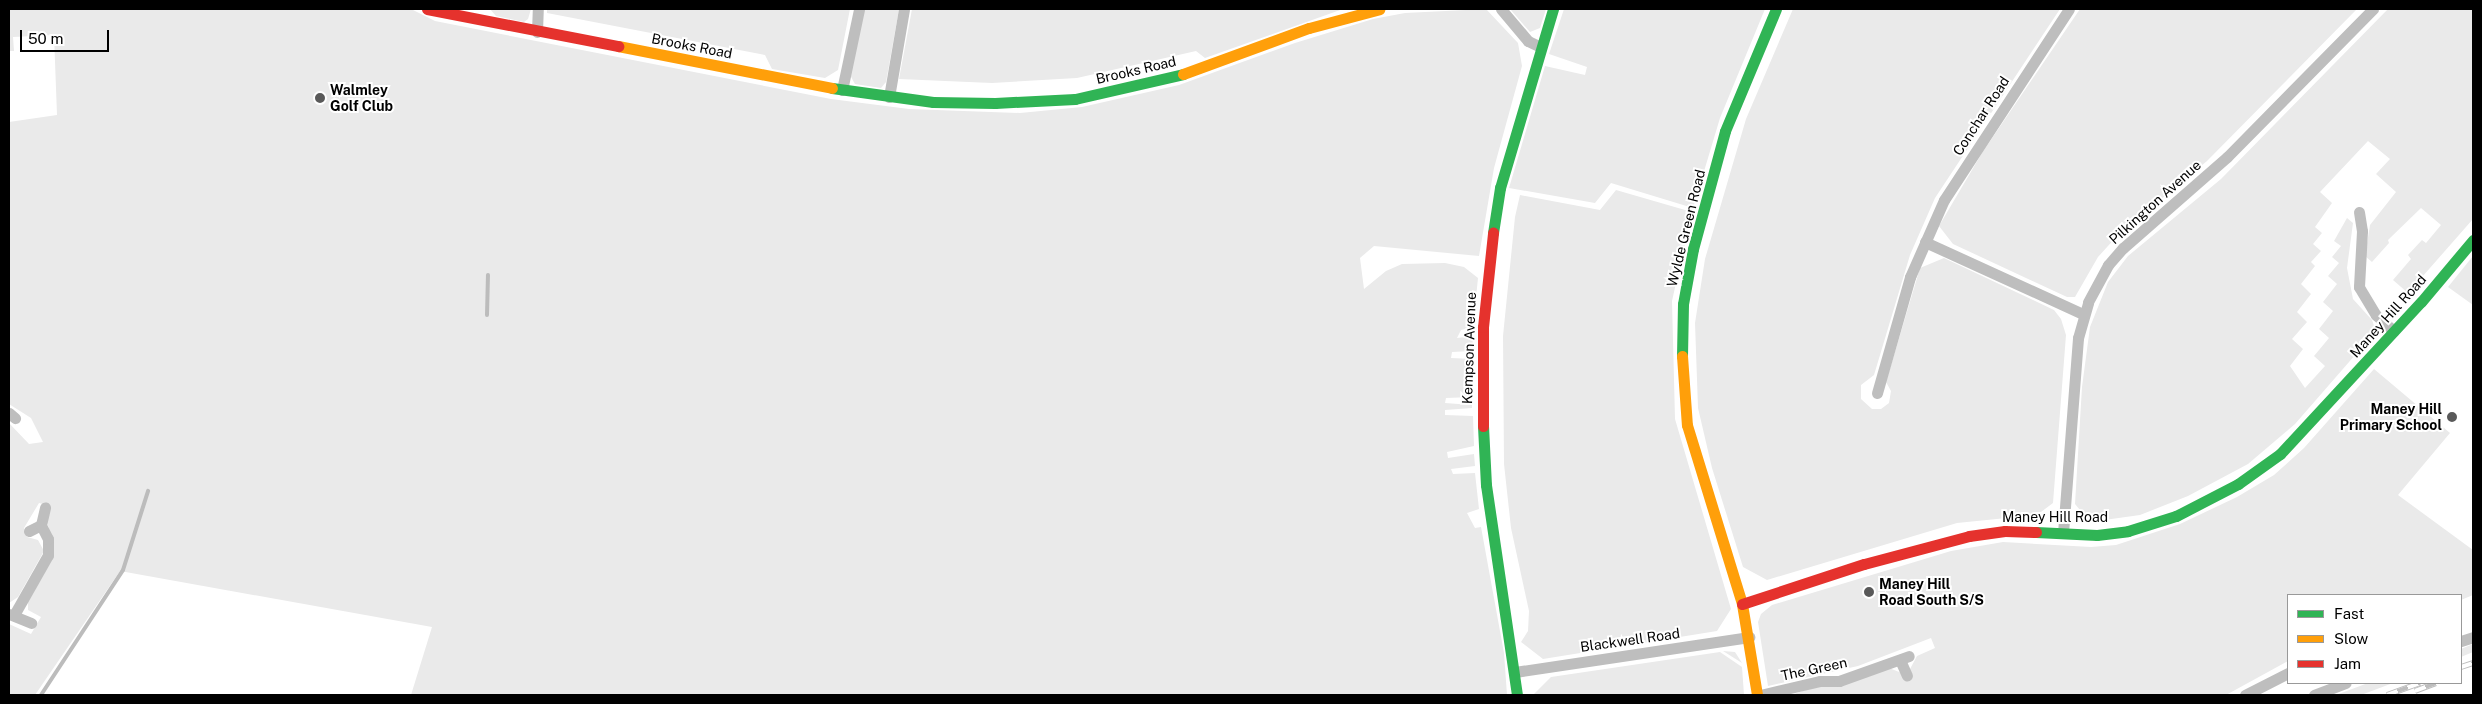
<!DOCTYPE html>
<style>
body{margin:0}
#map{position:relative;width:2482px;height:704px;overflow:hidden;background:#fff;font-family:"Public Sans",sans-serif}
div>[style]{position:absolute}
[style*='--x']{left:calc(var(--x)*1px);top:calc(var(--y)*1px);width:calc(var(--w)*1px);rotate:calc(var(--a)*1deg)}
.green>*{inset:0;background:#eaeaea}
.stream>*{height:4px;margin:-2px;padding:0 2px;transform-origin:2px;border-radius:2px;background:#bcbcbc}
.street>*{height:11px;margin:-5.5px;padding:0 5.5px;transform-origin:5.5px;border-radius:5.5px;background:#bebebe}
.fast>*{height:11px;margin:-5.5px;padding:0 5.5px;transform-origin:5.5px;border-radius:5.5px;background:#30b455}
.slow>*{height:11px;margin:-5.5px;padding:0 5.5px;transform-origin:5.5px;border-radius:5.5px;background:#ff9f0a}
.jam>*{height:11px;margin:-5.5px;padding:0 5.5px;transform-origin:5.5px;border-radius:5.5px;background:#e5322d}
.rail>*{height:5.5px;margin-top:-2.75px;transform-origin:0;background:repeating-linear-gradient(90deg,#fff 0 11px,#bdbdbd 0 22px);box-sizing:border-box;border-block:1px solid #bdbdbd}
.dots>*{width:14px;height:14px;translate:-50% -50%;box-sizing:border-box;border:2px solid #fff;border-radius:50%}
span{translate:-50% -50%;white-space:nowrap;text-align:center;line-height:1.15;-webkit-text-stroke:4px #fff;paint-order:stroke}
.street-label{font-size:14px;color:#000}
.poi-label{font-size:14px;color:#000;font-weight:700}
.left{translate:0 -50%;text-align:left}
.right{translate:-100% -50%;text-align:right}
.frame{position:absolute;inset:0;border:10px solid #000;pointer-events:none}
.legend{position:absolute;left:2287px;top:594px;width:175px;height:90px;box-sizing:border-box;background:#fff;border:1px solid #999;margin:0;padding:6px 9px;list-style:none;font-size:15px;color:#000}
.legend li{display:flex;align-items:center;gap:10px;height:25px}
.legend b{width:25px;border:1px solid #999}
.scale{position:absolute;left:20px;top:30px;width:89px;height:22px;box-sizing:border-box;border:2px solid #000;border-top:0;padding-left:6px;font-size:15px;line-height:18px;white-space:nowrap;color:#000;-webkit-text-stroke:4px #fff;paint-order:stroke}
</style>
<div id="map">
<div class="green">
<i style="clip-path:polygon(9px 9px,411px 9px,435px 21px,831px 99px,909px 109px,1020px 113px,1082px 107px,1179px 85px,1295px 43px,1373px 19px,1405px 13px,1486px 9px,1518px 43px,1522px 66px,1494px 168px,1479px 256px,1374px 246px,1360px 258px,1364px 289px,1386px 271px,1402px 264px,1445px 263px,1464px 267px,1478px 278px,1473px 327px,1461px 330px,1457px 338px,1473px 336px,1472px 351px,1452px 352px,1451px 358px,1472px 359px,1472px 397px,1446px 398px,1445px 403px,1472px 405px,1472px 408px,1445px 410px,1445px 415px,1473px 416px,1474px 446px,1447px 452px,1448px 458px,1474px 454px,1475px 466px,1451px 469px,1453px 474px,1475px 473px,1479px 509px,1467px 513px,1475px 528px,1481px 527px,1504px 653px,1507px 695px,411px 695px,432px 627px,120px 571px,35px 695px,9px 695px,9px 624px,31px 634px,41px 617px,28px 610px,28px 598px,54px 546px,47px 522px,50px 506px,39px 503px,24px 528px,27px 537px,38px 540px,44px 551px,18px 597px,9px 603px,9px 423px,29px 444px,43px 442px,31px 418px,9px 404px,9px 122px,57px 115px,54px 35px,13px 37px,14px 51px,9px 51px)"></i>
<i style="clip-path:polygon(490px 9px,531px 9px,528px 19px,524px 22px,496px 16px)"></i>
<i style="clip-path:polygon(547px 9px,850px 9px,838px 70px,825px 78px,772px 69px,765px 55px,547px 13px)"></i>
<i style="clip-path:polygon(863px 9px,899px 9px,886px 82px,881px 88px,855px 84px,850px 75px)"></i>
<i style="clip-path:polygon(912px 9px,1343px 9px,1205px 58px,1196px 51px,1077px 78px,992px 83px,899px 79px)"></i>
<i style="clip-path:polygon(1510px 9px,1546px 9px,1540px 28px,1530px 32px)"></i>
<i style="clip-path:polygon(1564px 9px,1765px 9px,1720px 118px,1693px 208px,1611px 183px,1595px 203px,1509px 188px,1545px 66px,1585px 75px,1587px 67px,1549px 54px)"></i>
<i style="clip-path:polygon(1793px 9px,2060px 9px,1935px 198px,1910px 255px,1874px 375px,1861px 385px,1861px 399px,1872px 409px,1881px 409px,1889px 403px,1891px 391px,1886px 382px,1920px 268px,1944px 258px,2054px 310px,2061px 319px,2066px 335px,2053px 503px,2037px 515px,1957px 523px,1767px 580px,1743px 567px,1712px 468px,1698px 408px,1695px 323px,1705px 259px,1746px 119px)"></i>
<i style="clip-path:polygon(2080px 9px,2357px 9px,2207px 161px,2118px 235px,2098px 257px,2075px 297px,2067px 297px,1953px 244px,1939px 226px,1982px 153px)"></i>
<i style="clip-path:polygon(2388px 9px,2473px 9px,2473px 219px,2408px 293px,2393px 280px,2411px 259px,2408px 255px,2422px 240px,2426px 243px,2441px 225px,2421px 208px,2388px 240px,2389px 243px,2372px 262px,2365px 256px,2370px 225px,2396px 192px,2376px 174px,2390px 159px,2368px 141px,2320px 192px,2332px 203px,2315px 227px,2322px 233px,2313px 244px,2321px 251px,2311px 262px,2315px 266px,2301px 284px,2311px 294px,2297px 312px,2307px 322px,2292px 339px,2303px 349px,2290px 366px,2305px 388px,2325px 366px,2314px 356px,2329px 338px,2319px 329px,2333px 311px,2323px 302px,2337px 284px,2328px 276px,2339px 263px,2332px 257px,2341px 246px,2334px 241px,2347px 218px,2353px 223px,2347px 268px,2353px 299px,2372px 320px,2376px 331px,2295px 424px,2248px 464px,2188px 496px,2140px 515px,2090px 522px,2075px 504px,2082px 387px,2090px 327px,2108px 282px,2128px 256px,2221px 179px)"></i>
<i style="clip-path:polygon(1616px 190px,1692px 212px,1672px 301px,1675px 419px,1731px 609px,1717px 631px,1543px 659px,1521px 642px,1528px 631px,1529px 611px,1511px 528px,1504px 464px,1503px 336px,1515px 217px,1520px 195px,1600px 210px)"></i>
<i style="clip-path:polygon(2473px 256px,2473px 305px,2448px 287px)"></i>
<i style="clip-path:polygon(2374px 369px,2450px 433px,2398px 495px,2473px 550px,2473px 595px,2461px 600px,2461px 595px,2288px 595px,2288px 661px,2226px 695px,1791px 695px,1812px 688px,1849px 683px,1889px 668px,1912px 677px,1910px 669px,1917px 656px,1935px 648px,1931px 638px,1858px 666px,1768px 686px,1758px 622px,1761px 614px,1772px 605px,1951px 551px,2003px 542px,2091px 547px,2116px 545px,2180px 524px,2237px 497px,2274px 475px,2304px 448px)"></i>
<i style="clip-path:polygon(2473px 644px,2473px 652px,2461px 657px,2461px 649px)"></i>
<i style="clip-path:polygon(1723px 651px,1735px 652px,1742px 663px)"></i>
<i style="clip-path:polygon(1720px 652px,1742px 667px,1744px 695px,1533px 695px,1551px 677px)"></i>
<i style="clip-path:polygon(2368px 683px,2393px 683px,2361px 695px,2336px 695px)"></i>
</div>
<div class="stream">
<i style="--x:487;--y:315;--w:40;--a:-88.6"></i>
<i style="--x:41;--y:695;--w:149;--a:-56.7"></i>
<i style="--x:123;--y:570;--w:83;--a:-72.4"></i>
</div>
<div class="street">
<i style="--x:1501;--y:9;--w:42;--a:49.8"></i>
<i style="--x:1528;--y:41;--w:14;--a:25"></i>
<i style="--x:537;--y:32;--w:23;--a:-88"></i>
<i style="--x:842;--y:90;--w:83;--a:-78.1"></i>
<i style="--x:889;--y:97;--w:89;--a:-80.3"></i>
<i style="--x:2359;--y:212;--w:19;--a:81"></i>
<i style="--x:2362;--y:231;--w:56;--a:93.1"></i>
<i style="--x:2359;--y:287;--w:33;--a:59"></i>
<i style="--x:2376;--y:315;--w:24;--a:42"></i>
<i style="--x:1925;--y:242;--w:174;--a:24.5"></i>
<i style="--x:1877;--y:393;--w:121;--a:-74.1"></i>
<i style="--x:1910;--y:277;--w:84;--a:-66.2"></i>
<i style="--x:1944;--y:200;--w:228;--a:-56.8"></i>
<i style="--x:9;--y:413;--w:8;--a:40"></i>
<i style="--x:29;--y:531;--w:13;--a:-27"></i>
<i style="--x:41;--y:525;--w:18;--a:-77"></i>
<i style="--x:2063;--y:533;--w:196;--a:-85.6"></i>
<i style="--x:2078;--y:338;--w:37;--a:-74"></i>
<i style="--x:2088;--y:302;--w:42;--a:-61.6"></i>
<i style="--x:2108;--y:265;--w:23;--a:-49"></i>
<i style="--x:2123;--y:248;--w:138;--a:-41.2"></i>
<i style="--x:2227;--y:157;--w:208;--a:-45.4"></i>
<i style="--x:9;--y:614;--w:24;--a:22"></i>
<i style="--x:14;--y:615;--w:69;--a:-60.5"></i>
<i style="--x:48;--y:555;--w:16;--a:-90"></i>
<i style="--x:48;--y:539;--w:16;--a:-117"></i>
<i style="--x:2461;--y:641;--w:13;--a:-18"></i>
<i style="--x:1900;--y:660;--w:17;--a:66"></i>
<i style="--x:1515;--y:672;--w:237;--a:-8.5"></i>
<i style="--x:1760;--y:695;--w:62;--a:-13.1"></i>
<i style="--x:1820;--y:681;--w:19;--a:0"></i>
<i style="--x:1839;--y:681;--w:74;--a:-19.7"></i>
<i style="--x:2245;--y:695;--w:48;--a:-27.1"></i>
<i style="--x:2314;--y:695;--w:34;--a:-21"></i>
</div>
<div class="fast">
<i style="--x:832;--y:88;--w:102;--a:7.9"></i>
<i style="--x:933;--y:102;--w:62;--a:0.9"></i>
<i style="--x:995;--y:103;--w:80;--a:-2.9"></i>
<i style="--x:1075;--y:99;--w:111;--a:-13"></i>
<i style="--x:1493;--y:233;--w:46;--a:-81.2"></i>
<i style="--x:1500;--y:188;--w:187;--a:-73.5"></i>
<i style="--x:1682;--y:356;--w:52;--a:-88.9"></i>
<i style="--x:1683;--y:304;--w:56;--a:-79.7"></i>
<i style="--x:1693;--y:249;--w:122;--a:-74.8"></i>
<i style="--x:1725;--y:131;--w:132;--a:-67.3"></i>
<i style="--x:1483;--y:426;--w:59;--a:87.1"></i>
<i style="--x:1486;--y:485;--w:212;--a:81.6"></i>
<i style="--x:2036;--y:532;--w:61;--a:2.8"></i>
<i style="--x:2097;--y:535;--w:31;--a:-7"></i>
<i style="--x:2128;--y:531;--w:50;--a:-17.4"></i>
<i style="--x:2176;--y:516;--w:70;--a:-27.3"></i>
<i style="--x:2238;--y:484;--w:52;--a:-35.5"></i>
<i style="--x:2280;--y:454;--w:207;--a:-47.2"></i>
<i style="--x:2421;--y:302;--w:81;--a:-50"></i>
</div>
<div class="slow">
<i style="--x:618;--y:46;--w:218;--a:11.1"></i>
<i style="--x:1183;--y:74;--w:134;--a:-20.1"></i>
<i style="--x:1309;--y:28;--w:73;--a:-15"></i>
<i style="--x:1682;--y:356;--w:69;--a:85.9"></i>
<i style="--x:1687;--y:425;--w:187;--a:72.9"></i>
<i style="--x:1742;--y:604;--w:92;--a:80.6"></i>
</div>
<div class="jam">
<i style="--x:427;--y:9;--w:195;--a:11"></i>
<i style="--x:1483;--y:426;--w:99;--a:-90"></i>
<i style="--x:1483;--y:327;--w:95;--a:-83.9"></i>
<i style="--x:1742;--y:604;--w:128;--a:-18.2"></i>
<i style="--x:1864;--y:564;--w:109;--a:-14.9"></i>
<i style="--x:1969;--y:536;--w:36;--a:-8"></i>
<i style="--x:2005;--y:531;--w:31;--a:2"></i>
</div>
<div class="rail">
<i style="--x:2461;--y:667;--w:13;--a:-18"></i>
<i style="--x:2415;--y:691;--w:22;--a:-21"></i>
<i style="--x:2387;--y:695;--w:35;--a:-20"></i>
</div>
<div class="dots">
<i style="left:320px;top:98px;background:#595959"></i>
<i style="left:2452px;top:417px;background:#595959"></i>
<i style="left:1869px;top:592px;background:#595959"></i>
</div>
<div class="street-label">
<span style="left:692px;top:46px;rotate:11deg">Brooks Road</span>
<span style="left:1136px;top:70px;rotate:-13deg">Brooks Road</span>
<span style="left:1981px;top:116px;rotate:-57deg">Conchar Road</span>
<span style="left:2155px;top:202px;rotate:-42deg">Pilkington Avenue</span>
<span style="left:1686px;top:228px;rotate:-76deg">Wylde Green Road</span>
<span style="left:2388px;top:316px;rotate:-48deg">Maney Hill Road</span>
<span style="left:1469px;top:348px;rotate:-88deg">Kempson Avenue</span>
<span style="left:2055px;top:517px">Maney Hill Road</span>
<span style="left:1630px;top:640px;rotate:-8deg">Blackwell Road</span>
<span style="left:1814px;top:669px;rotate:-12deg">The Green</span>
</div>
<div class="poi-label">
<span class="left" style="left:330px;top:98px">Walmley<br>Golf Club</span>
<span class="right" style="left:2442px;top:417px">Maney Hill<br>Primary School</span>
<span class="left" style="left:1879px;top:592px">Maney Hill<br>Road South S/S</span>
</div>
<div class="frame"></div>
<ul class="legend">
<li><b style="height:6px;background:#30b455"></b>Fast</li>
<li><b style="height:6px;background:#ff9f0a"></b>Slow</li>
<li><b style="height:6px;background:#e5322d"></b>Jam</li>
</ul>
<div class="scale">50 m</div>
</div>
